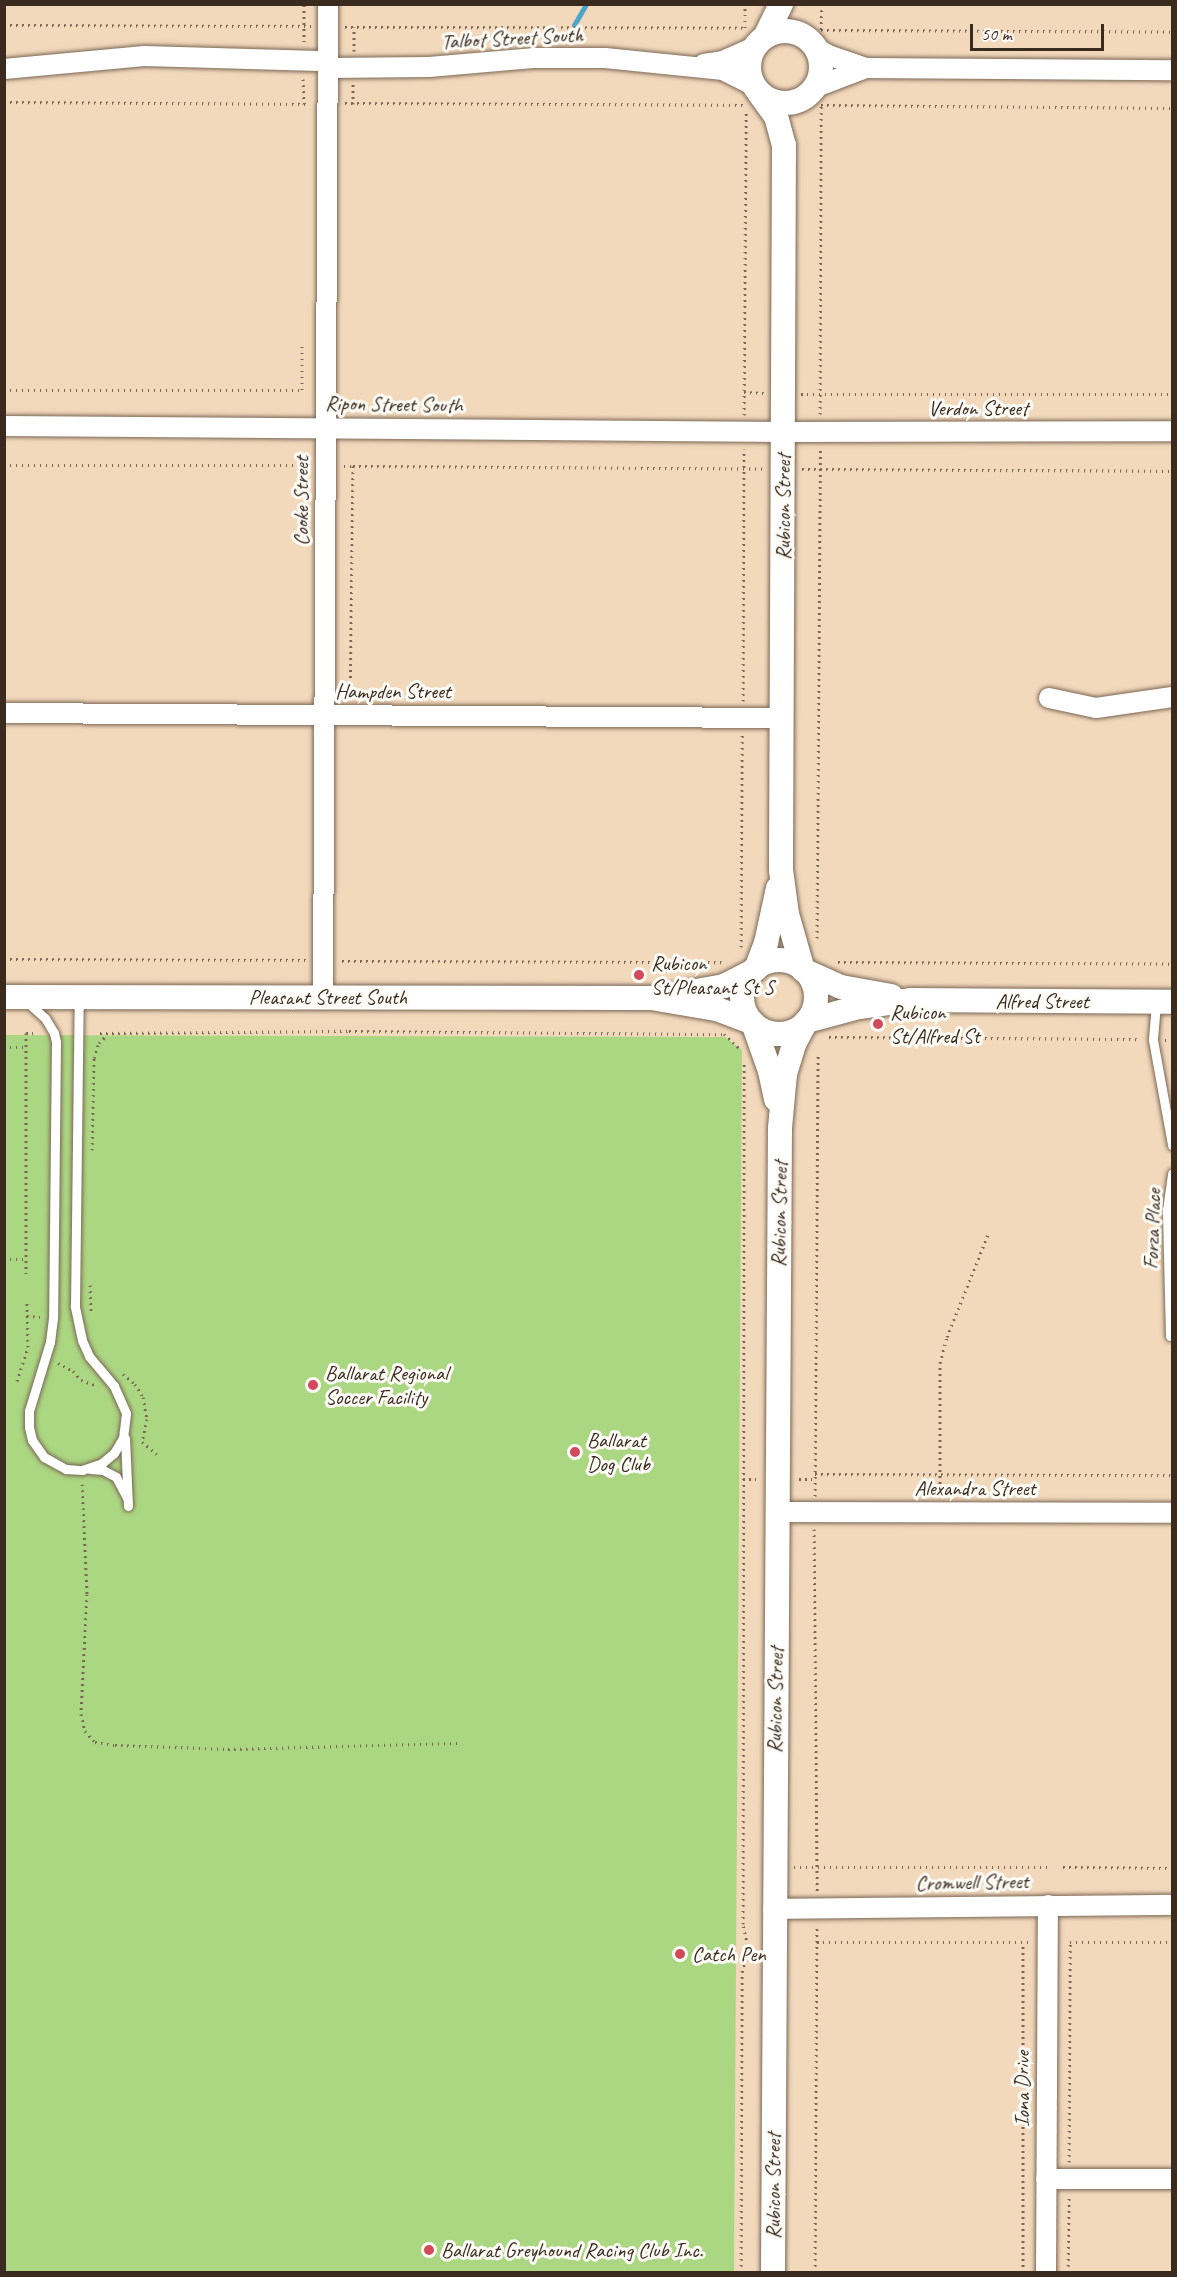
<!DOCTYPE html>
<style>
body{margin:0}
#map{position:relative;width:1177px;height:2277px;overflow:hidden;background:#f3d9bc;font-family:Caveat,sans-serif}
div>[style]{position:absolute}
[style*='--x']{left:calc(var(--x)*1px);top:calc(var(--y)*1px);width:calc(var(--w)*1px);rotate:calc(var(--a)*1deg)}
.green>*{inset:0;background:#acd782}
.stream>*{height:5px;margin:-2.5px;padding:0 2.5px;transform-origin:2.5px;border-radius:2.5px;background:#4ca5ca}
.path>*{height:3px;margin-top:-1.5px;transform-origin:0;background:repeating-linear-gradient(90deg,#7b6755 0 1.5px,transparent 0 6px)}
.roads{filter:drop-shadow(0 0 2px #7b6755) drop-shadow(0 0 2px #7b6755)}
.service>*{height:9px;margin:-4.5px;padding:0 4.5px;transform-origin:4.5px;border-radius:4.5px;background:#fff}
.minor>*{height:20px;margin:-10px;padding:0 10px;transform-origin:10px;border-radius:10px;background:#fff}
.tertiary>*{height:24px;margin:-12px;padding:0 12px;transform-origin:12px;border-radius:12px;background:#fff}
.tertiary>.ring{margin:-12px;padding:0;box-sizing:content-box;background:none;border:24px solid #fff;border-radius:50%}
.dots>*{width:16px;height:16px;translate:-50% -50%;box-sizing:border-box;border:3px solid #fdfcf7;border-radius:50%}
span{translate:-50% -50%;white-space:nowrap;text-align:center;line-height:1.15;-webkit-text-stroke:6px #fdfcf7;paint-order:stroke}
.street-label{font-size:21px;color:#3b2a1e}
.poi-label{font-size:21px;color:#3b2a1e}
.left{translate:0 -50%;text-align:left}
.frame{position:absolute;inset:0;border:6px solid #3b2a1e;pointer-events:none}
.scale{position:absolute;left:970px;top:24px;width:134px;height:27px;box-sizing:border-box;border:3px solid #3b2a1e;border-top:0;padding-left:8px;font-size:18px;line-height:21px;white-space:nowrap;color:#3b2a1e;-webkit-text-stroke:4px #fdfcf7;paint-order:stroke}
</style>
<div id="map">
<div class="green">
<i style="clip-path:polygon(5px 1035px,725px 1037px,742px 1050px,734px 2272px,5px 2272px)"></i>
</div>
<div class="stream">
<i style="--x:574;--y:25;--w:24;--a:-60"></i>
</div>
<div class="path">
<i style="--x:822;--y:4;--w:26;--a:92"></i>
<i style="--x:821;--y:30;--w:351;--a:0.3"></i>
<i style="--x:4;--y:25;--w:307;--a:0.2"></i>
<i style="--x:345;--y:27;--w:400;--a:0.1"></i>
<i style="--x:745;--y:28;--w:24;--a:-90"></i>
<i style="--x:304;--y:42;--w:38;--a:-90"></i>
<i style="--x:354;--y:51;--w:24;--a:-90"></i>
<i style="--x:303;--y:79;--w:25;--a:88"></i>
<i style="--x:4;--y:102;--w:304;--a:0.4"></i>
<i style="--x:345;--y:103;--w:398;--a:0.3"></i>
<i style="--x:353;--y:104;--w:20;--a:-90"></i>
<i style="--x:4;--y:390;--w:298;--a:0"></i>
<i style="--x:302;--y:390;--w:44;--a:-90"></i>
<i style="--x:744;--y:392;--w:20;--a:3"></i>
<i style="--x:801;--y:394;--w:371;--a:0"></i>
<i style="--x:820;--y:414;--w:309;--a:-89.8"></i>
<i style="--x:821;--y:105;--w:351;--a:0.5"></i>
<i style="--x:744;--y:415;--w:305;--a:-89.6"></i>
<i style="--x:4;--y:465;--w:303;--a:0"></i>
<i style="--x:344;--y:466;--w:9;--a:0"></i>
<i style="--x:353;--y:466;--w:232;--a:90.7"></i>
<i style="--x:353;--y:466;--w:410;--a:0.4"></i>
<i style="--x:802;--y:469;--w:370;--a:0.3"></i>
<i style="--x:743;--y:701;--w:252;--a:-89.8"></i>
<i style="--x:817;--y:938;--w:488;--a:-89.6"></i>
<i style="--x:741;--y:947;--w:213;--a:-89.7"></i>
<i style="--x:4;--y:959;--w:302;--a:0.2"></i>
<i style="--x:342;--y:961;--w:381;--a:0.2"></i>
<i style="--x:838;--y:962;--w:334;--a:0.3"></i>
<i style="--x:100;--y:1033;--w:249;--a:-0.5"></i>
<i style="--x:349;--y:1031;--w:375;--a:0.5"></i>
<i style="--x:724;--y:1034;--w:22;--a:43"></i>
<i style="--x:829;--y:1037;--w:312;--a:0.4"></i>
<i style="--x:1165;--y:1040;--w:7;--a:0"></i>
<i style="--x:4;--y:1047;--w:22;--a:0"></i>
<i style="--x:92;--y:1150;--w:92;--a:-88.8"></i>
<i style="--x:94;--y:1058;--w:16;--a:-72"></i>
<i style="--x:99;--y:1043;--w:11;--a:-45"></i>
<i style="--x:4;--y:1259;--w:22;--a:0"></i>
<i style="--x:26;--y:1274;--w:241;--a:-90"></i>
<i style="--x:26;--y:1033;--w:7;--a:0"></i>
<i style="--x:90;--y:1285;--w:27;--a:88"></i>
<i style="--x:27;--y:1316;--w:13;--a:4"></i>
<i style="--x:58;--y:1363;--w:17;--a:28"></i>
<i style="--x:73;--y:1371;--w:12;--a:48"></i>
<i style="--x:81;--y:1380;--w:15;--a:20"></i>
<i style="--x:123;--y:1374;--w:16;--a:40"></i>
<i style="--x:135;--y:1384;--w:15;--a:58"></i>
<i style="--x:143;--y:1397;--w:22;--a:80"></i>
<i style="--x:147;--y:1419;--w:24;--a:102"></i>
<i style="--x:142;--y:1442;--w:19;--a:39"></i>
<i style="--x:17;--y:1381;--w:36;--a:-72"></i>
<i style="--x:28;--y:1347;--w:47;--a:-91.2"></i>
<i style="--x:815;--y:1474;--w:357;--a:0.2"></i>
<i style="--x:743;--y:1479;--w:16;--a:0"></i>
<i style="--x:799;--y:1479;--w:16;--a:0"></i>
<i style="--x:82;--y:1484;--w:110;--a:87.4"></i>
<i style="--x:87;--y:1594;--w:120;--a:92.9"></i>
<i style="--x:81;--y:1714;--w:17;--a:77"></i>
<i style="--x:85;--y:1731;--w:15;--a:48"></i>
<i style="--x:95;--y:1742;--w:20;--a:9"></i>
<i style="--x:115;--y:1745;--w:113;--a:2"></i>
<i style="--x:228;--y:1749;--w:230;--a:-1.5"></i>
<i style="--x:940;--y:1495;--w:132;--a:-90"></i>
<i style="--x:940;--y:1363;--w:27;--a:-75"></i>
<i style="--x:947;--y:1337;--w:113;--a:-68.2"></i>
<i style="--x:815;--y:1496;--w:442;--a:-89.6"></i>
<i style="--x:814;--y:1529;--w:362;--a:89.5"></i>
<i style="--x:794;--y:1867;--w:256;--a:0"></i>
<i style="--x:1063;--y:1867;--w:109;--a:0.5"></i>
<i style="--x:817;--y:1942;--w:214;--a:0"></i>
<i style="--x:1070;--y:1942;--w:102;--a:0"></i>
<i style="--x:1069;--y:2162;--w:220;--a:-89.7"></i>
<i style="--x:741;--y:2272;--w:300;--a:-89.8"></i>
<i style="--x:742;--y:1972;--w:22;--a:-72"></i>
<i style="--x:749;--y:1951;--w:28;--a:-103"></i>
<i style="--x:743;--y:1924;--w:861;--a:-89.93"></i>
<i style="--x:815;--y:2272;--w:346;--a:-89.7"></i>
<i style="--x:1023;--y:2272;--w:329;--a:-90"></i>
<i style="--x:1068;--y:2272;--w:74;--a:-89.2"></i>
</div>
<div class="roads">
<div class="service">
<i style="--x:26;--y:1001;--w:25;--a:42"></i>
<i style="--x:45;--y:1018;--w:17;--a:59"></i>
<i style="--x:54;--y:1033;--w:9;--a:77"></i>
<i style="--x:56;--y:1042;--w:276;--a:90.6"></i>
<i style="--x:53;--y:1318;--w:24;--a:97"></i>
<i style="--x:50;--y:1342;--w:72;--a:106.9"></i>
<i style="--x:29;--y:1411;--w:16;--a:90"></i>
<i style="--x:29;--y:1427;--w:13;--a:77"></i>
<i style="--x:32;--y:1440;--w:21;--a:55"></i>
<i style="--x:44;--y:1457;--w:25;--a:29"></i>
<i style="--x:66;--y:1469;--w:16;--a:4"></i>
<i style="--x:82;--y:1470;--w:21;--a:-19"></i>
<i style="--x:102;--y:1463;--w:16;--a:-40"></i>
<i style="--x:114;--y:1453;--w:17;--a:-59"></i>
<i style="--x:123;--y:1438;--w:25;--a:-83"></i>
<i style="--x:126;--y:1413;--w:30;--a:-114"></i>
<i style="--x:114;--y:1386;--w:39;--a:-130"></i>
<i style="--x:89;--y:1356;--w:17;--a:-114"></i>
<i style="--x:82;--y:1340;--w:35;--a:-102"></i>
<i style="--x:75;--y:1306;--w:307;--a:-89.3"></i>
<i style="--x:1156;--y:1004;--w:36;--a:95"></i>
<i style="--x:1153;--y:1040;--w:107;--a:79.7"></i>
<i style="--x:1170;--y:1336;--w:126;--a:-91.4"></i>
<i style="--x:1167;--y:1210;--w:37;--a:-82"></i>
<i style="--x:125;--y:1438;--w:68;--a:87.5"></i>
<i style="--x:90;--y:1469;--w:13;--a:4"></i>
<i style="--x:103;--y:1470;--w:15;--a:28"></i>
<i style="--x:116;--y:1477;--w:24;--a:62"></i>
</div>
<div class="minor">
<i style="--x:816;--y:48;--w:14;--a:30"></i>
<i style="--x:828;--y:55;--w:40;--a:18.9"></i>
<i style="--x:704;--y:64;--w:19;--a:-9"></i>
<i style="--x:723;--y:61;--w:34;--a:-24"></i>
<i style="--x:328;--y:68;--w:101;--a:-0.6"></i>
<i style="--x:429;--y:67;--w:104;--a:-4.9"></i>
<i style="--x:533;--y:58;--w:72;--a:0"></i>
<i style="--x:605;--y:58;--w:119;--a:5.8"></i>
<i style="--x:723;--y:70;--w:34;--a:27"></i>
<i style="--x:4;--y:69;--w:141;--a:-5.3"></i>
<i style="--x:144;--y:56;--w:184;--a:1.6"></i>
<i style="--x:816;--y:87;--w:53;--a:-20.8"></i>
<i style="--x:866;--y:68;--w:306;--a:0.4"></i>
<i style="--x:4;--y:426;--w:779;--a:0.44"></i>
<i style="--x:783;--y:432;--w:389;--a:-0.1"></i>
<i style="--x:1049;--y:698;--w:48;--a:12"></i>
<i style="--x:1096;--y:708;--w:77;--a:-8.2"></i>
<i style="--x:4;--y:713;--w:778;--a:0.37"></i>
<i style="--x:323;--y:997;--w:993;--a:-89.71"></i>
<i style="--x:777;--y:1512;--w:395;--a:0.1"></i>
<i style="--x:773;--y:1909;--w:399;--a:-0.6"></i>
<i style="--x:1046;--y:2179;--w:126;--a:0"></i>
<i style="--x:1046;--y:2272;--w:367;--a:-89.7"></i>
</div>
<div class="tertiary">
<i class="ring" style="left:749px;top:31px;width:48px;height:48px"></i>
<i style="--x:765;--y:37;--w:37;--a:-64"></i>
<i style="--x:759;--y:93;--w:29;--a:54"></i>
<i style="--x:776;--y:116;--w:30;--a:75"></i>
<i style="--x:784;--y:145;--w:725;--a:90.24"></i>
<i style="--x:781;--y:870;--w:44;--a:82.2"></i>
<i style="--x:787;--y:914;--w:58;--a:74.1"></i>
<i class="ring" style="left:742px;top:960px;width:50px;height:50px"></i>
<i style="--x:756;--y:969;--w:28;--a:-69"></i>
<i style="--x:766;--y:943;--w:56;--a:-77.7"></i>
<i style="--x:805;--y:971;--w:39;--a:24"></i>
<i style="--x:841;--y:987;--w:51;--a:10.2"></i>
<i style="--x:674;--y:995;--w:51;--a:-10.2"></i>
<i style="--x:724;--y:986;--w:33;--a:-27"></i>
<i style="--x:4;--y:997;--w:647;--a:0.09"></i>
<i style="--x:651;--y:998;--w:67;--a:9.5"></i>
<i style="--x:717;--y:1009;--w:36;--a:21"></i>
<i style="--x:807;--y:1021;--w:54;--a:-15.1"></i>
<i style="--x:859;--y:1007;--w:52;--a:-7.7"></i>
<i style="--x:911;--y:1000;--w:261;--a:0.4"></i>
<i style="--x:753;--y:1023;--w:51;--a:70.5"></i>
<i style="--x:770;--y:1071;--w:29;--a:78"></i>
<i style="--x:773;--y:2272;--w:1144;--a:-89.65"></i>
<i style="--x:780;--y:1128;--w:54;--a:-84.7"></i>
<i style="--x:785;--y:1074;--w:31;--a:-73"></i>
<i style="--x:794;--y:1044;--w:24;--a:-62"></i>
</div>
</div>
<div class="dots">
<i style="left:639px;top:975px;background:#d1495b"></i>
<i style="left:878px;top:1024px;background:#d1495b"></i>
<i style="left:313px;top:1385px;background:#d1495b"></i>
<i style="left:575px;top:1452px;background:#d1495b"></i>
<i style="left:680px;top:1954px;background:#d1495b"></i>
<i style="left:429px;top:2250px;background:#d1495b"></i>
</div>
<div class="street-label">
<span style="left:512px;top:38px;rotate:-3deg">Talbot Street South</span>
<span style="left:394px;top:404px;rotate:1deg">Ripon Street South</span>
<span style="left:978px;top:408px">Verdon Street</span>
<span style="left:301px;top:501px;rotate:-90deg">Cooke Street</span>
<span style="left:783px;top:507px;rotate:-90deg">Rubicon Street</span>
<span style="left:393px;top:691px">Hampden Street</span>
<span style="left:328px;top:997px">Pleasant Street South</span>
<span style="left:1042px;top:1001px">Alfred Street</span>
<span style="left:779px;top:1214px;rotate:-89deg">Rubicon Street</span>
<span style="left:1152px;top:1229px;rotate:-88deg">Forza Place</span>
<span style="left:975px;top:1488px">Alexandra Street</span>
<span style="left:775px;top:1700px;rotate:-89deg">Rubicon Street</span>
<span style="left:972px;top:1882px;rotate:-1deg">Cromwell Street</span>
<span style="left:1022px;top:2089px;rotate:-90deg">Iona Drive</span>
<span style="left:773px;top:2186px;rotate:-90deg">Rubicon Street</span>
</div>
<div class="poi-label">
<span class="left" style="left:651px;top:975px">Rubicon<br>St/Pleasant St S</span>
<span class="left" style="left:890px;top:1024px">Rubicon<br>St/Alfred St</span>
<span class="left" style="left:325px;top:1385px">Ballarat Regional<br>Soccer Facility</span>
<span class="left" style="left:587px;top:1452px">Ballarat<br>Dog Club</span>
<span class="left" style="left:692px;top:1954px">Catch Pen</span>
<span class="left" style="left:441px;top:2250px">Ballarat Greyhound Racing Club Inc.</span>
</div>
<div class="frame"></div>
<div class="scale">50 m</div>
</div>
